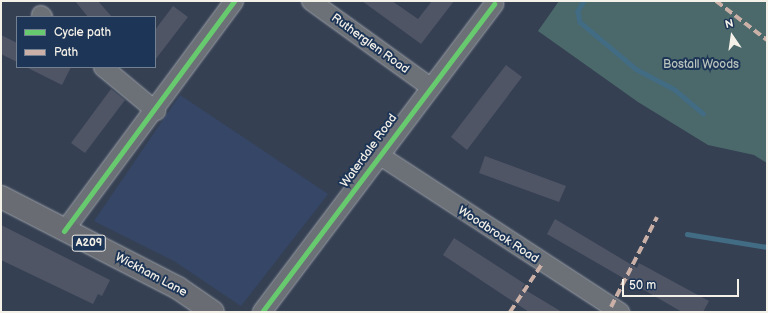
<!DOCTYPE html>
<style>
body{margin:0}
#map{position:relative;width:768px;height:313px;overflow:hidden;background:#354053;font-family:"Balsamiq Sans",sans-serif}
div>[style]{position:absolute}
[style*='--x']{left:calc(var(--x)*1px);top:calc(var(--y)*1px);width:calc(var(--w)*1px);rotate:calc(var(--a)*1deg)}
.built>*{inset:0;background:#364667}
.green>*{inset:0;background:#4b696a}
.stream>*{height:4.5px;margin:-2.25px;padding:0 2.25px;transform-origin:2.25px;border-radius:2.25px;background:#426b84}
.building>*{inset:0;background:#4f5565}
.roads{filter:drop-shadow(0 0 1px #9ca0a7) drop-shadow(0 0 1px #9ca0a7)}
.minor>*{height:18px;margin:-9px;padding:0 9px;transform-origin:9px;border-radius:9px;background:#6c7077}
.primary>*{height:22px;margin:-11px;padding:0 11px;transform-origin:11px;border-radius:11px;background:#696d73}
.quiet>*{height:4px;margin-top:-2px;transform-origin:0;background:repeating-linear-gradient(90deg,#cab0a6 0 8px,transparent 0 12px)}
.cycleway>*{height:5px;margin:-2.5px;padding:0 2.5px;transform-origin:2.5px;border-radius:2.5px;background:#67ca6e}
span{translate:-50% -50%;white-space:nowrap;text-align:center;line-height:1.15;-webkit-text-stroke:4px #1d3557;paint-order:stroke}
.shield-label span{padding:1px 3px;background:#1d3557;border:1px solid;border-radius:3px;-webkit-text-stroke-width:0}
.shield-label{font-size:11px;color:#f4f1e8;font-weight:700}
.street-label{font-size:12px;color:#f4f1e8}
.park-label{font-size:12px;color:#bac4bd}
.frame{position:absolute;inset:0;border:2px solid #f4f1e8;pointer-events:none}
.legend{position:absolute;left:16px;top:16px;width:140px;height:52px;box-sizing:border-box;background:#1d3557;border:1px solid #738091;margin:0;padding:5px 7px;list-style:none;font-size:12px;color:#f4f1e8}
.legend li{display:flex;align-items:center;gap:8px;height:20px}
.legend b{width:20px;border:1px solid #738091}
.north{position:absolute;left:712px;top:16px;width:40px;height:40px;-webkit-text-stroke:3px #1d3557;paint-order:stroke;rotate:347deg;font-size:11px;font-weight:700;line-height:16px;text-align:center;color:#f4f1e8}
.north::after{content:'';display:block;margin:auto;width:14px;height:18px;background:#f4f1e8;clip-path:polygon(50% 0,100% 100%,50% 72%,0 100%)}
.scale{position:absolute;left:622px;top:279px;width:117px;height:18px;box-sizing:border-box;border:2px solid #f4f1e8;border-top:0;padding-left:5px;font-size:12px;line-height:14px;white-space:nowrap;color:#f4f1e8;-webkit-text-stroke:3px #1d3557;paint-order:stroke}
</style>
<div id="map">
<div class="built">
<i style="clip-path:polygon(180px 95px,328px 194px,241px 306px,174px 261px,94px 221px)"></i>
</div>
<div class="green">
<i style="clip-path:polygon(559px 1px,767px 1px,767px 163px,754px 155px,708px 145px,638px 102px,538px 31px)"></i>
</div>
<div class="stream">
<i style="--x:584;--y:1;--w:12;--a:121"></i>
<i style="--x:578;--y:11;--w:11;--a:80"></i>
<i style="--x:580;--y:22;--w:73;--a:40"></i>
<i style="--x:636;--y:69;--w:43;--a:27.8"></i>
<i style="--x:674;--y:89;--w:38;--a:40"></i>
<i style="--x:687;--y:234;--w:81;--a:9.2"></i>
</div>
<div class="building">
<i style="clip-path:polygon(75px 1px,98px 1px,112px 17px,88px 17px)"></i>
<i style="clip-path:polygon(362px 1px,392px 1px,418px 19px,432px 1px,454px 1px,421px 44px)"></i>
<i style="clip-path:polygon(173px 6px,188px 17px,155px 60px,155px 30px)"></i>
<i style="clip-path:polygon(1px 35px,17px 43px,17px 62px,1px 54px)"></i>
<i style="clip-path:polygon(506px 65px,522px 77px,467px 150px,451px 137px)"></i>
<i style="clip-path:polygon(26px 67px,71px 67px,62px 85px)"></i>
<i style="clip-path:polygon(111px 89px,125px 100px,85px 153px,71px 143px)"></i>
<i style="clip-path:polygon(485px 156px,566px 186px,559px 202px,479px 173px)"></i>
<i style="clip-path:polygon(555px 219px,637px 268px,639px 263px,709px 301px,703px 312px,682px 312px,547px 234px)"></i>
<i style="clip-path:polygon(1px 225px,110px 280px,102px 296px,98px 294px,93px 304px,1px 260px)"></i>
<i style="clip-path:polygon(454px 238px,525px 284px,522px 288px,562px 312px,529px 312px,443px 255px)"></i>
</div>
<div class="roads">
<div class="minor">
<i style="--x:311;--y:1;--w:145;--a:35.8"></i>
<i style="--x:41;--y:15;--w:3;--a:45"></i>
<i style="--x:103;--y:67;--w:69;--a:39.7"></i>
<i style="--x:379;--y:155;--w:288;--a:33.1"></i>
<i style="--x:64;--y:231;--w:286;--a:-53.5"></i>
<i style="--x:262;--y:312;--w:386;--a:-53"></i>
</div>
<div class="primary">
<i style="--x:1;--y:197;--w:199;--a:27.2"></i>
<i style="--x:178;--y:288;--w:42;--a:34.4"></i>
</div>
</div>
<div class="quiet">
<i style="--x:716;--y:1;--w:64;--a:37.4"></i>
<i style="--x:611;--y:307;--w:101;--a:-62.9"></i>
<i style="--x:510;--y:312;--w:58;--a:-56.3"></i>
</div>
<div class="cycleway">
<i style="--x:64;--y:231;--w:286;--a:-53.5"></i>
<i style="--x:262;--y:312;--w:386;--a:-53"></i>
</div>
<div class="shield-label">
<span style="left:89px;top:243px">A209</span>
</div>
<div class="street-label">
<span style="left:370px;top:44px;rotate:36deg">Rutherglen Road</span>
<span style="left:369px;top:151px;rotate:-54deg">Waterdale Road</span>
<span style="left:498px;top:235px;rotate:33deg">Woodbrook Road</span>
<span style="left:151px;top:275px;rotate:28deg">Wickham Lane</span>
</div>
<div class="park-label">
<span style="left:701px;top:65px">Bostall Woods</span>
</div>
<div class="frame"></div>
<ul class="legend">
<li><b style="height:5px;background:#67ca6e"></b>Cycle path</li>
<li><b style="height:5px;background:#cab0a6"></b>Path</li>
</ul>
<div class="north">N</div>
<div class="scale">50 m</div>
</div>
